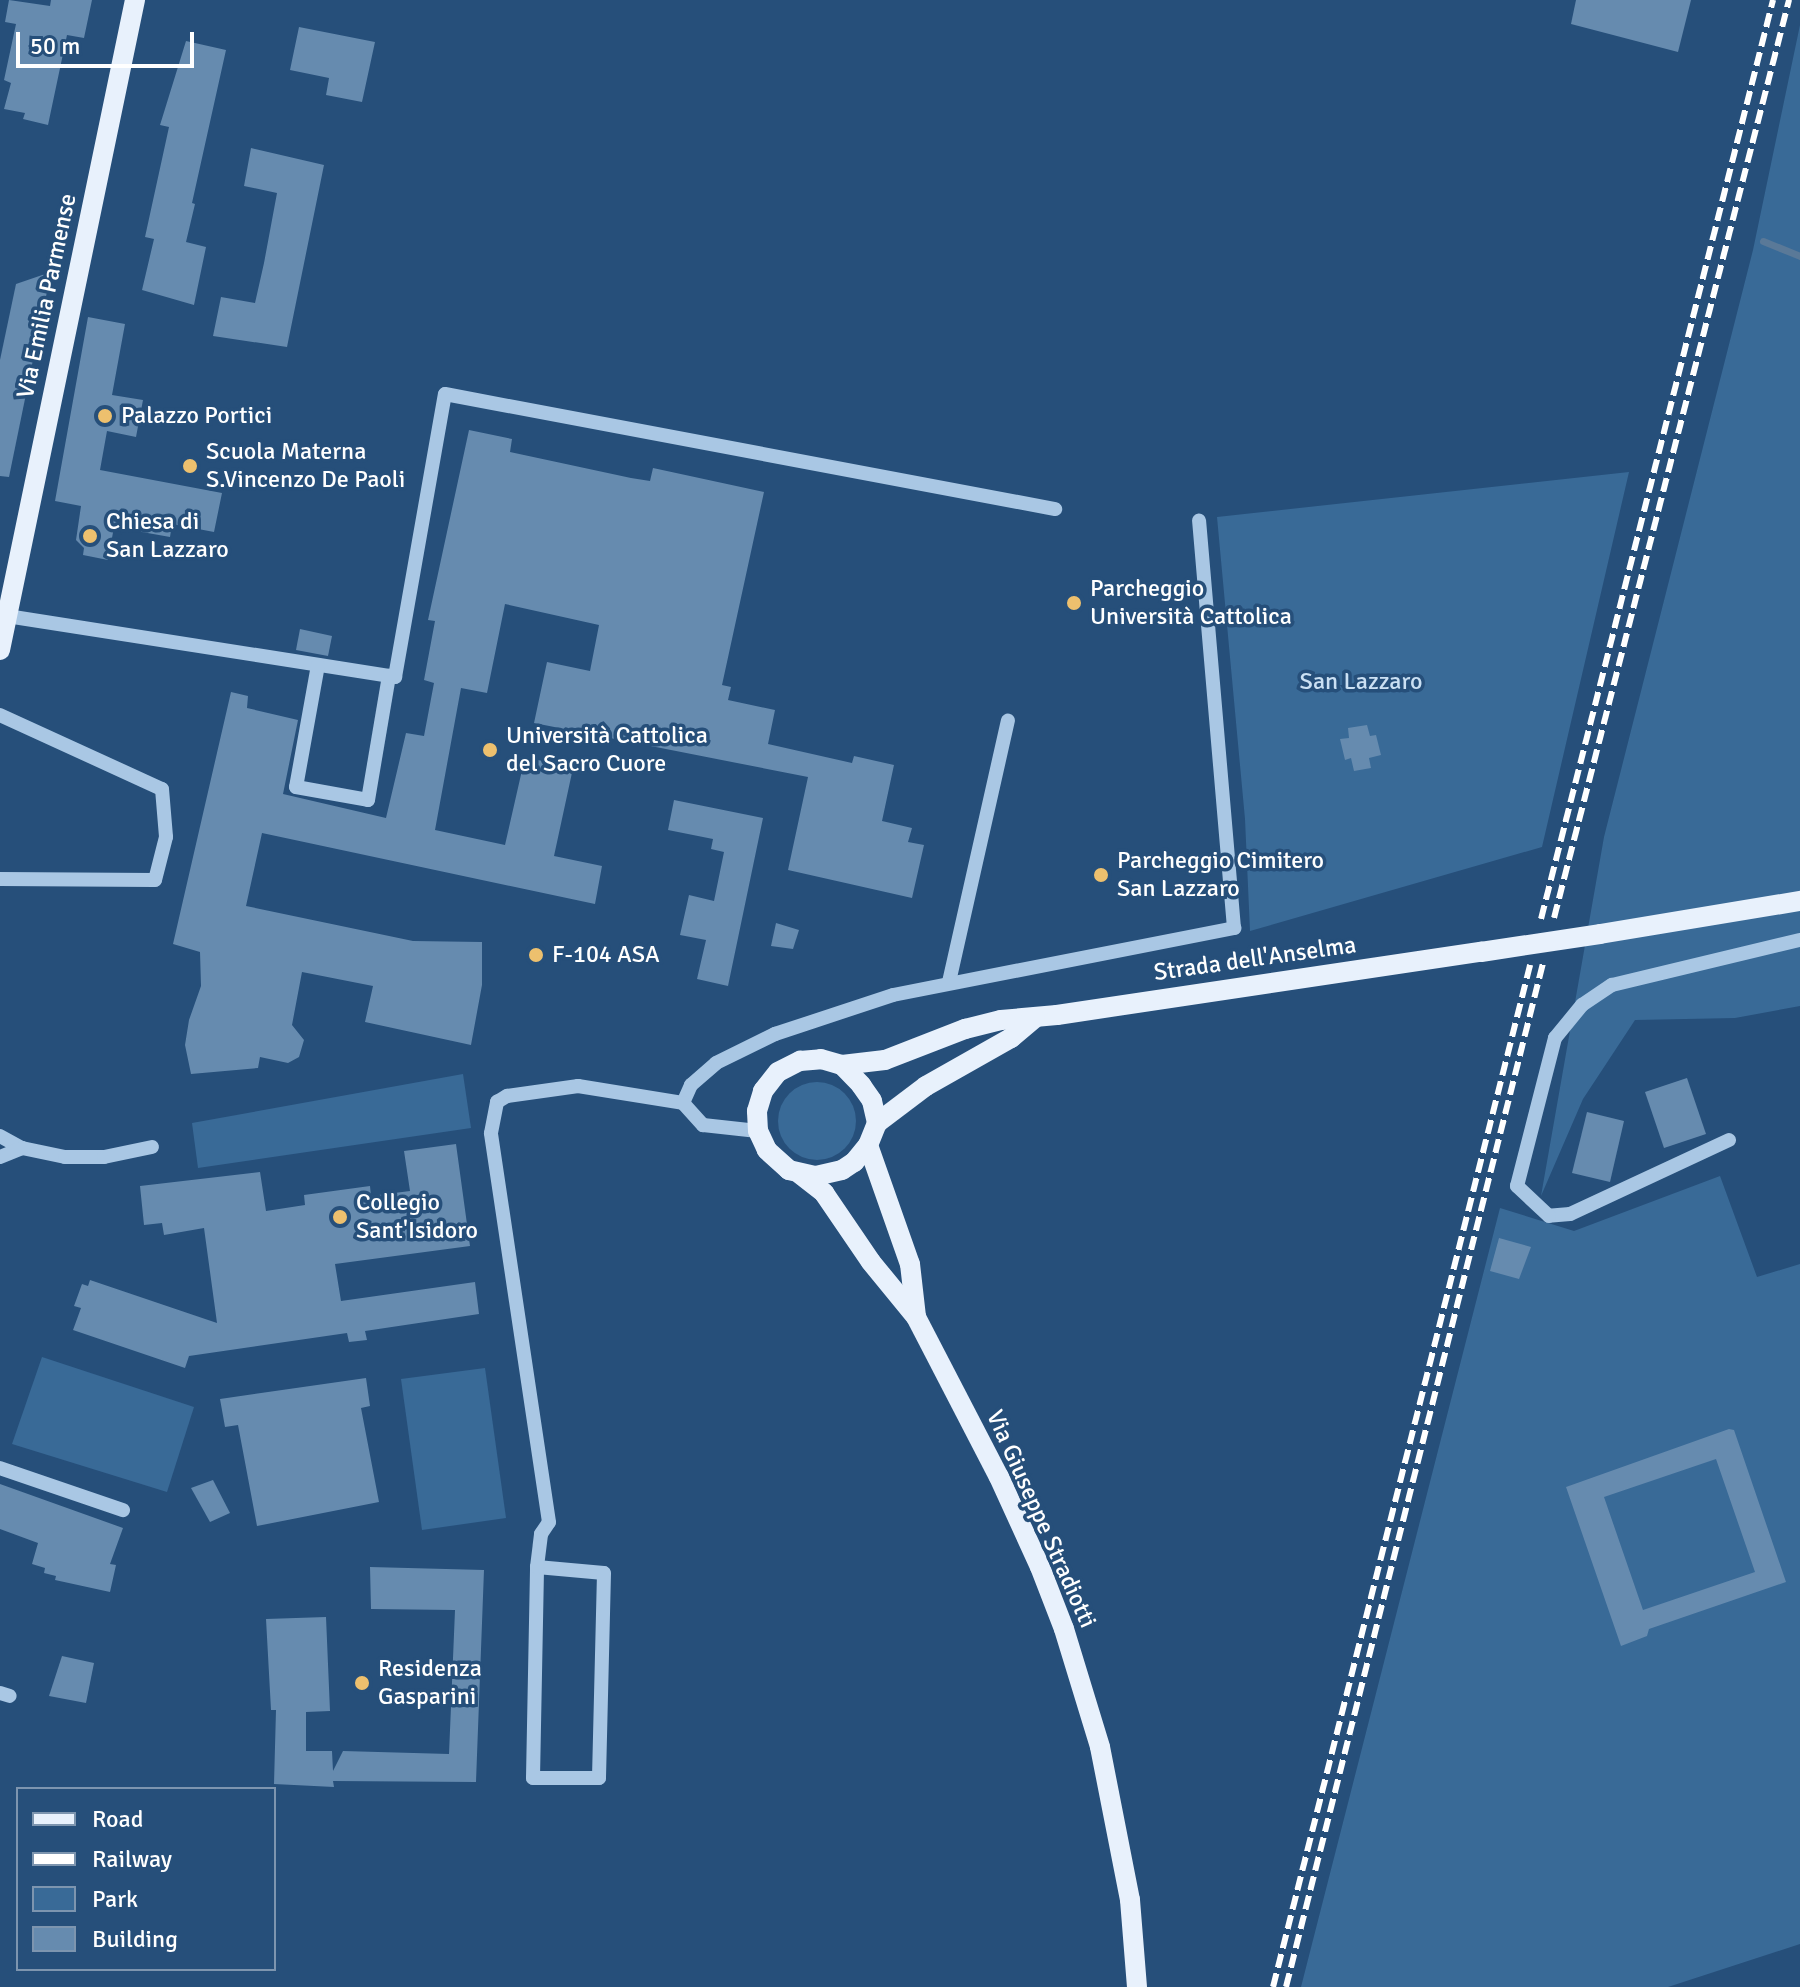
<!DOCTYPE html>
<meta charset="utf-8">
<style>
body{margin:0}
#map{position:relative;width:1800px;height:1987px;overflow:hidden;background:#264f7a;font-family:Signika,sans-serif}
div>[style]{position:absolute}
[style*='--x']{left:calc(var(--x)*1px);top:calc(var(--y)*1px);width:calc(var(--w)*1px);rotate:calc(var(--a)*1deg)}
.green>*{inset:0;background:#396a97}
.round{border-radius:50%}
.stream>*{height:7px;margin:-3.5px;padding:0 3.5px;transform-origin:3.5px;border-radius:3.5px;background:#5a7998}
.building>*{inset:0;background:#668baf}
.minor>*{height:14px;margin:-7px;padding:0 7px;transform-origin:7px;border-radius:7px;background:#a9c7e4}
.major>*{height:20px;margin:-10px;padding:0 10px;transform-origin:10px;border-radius:10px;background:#e8f1fc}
.rail>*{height:6px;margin-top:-3px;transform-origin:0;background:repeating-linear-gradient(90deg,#fff 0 14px,transparent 0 20px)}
.major-bridge>*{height:20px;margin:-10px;padding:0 10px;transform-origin:10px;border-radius:10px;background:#e8f1fc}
.dots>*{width:22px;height:22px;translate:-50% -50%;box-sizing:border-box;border:4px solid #264f7a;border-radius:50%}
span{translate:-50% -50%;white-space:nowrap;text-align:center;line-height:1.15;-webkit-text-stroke:7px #264f7a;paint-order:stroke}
.street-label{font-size:24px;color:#fff}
.poi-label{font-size:24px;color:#fff}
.left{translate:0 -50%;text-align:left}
.park-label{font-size:24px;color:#cbe0f3}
.legend{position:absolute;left:16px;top:1787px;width:260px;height:184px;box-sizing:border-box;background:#264f7a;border:2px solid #7d95af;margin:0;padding:10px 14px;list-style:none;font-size:24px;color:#fff}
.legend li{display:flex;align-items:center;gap:16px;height:40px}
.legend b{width:40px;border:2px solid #7d95af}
.scale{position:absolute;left:16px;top:32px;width:178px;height:36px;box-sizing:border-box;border:4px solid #fff;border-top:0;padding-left:10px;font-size:24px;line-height:28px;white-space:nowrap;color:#fff;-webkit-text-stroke:6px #264f7a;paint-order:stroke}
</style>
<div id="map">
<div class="green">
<i style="clip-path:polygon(1800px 25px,1800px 1006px,1735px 1018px,1635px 1020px,1583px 1099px,1541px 1196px,1604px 837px,1753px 250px)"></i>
<i style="clip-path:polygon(1629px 472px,1542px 847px,1250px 931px,1245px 819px,1217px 517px)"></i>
<i style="clip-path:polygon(463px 1074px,471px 1128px,198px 1168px,192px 1123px)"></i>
<i class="round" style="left:778px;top:1082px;width:78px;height:78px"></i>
<i style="clip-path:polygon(1720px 1176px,1757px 1277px,1800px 1264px,1800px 1944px,1668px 1987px,1301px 1987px,1500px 1208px,1574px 1231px)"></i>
<i style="clip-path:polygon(42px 1357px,194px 1407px,167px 1492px,12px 1444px)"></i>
<i style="clip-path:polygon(485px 1368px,506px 1518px,422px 1530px,401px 1379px)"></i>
</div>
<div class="stream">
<i style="--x:1763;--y:241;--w:40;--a:22"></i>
</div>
<div class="building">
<i style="clip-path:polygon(9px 0,50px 6px,51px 0,92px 0,84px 38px,67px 35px,48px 125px,23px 119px,25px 113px,4px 109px,11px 83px,4px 80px,16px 24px,5px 22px)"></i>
<i style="clip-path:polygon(1576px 0,1691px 0,1678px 52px,1571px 24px)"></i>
<i style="clip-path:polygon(299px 27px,375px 42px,362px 102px,326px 95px,329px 78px,290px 70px)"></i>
<i style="clip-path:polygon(186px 41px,226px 50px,192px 203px,195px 204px,186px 242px,206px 247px,194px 305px,142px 290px,154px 239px,145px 237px,169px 127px,160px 125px)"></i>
<i style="clip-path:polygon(251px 148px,324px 165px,287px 347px,213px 336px,221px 297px,255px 303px,264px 263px,277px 193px,244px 186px)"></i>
<i style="clip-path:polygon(51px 272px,9px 477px,0 476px,0 360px,16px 284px)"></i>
<i style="clip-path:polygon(88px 317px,125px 324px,112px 395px,143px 400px,136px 437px,107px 431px,100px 470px,222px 493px,214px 532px,172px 524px,170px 537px,114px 527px,108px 560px,83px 555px,84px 548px,76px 540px,81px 506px,55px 501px)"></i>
<i style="clip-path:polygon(469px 430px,512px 439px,510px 452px,631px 478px,650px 481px,653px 468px,764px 492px,722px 685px,731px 687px,728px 700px,775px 710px,768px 744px,852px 763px,854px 756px,894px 765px,882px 821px,912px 828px,908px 842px,924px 845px,912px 898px,788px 870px,808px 777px,534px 723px,547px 662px,590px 671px,599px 625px,505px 604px,487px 693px,461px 688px,435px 830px,505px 845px,525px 757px,573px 768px,554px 856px,602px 866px,595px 904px,262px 833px,246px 906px,413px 941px,482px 942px,482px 985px,471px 1045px,365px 1022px,373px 986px,302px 972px,292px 1025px,304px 1040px,299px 1057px,288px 1063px,260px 1057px,258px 1068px,191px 1074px,185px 1045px,189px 1020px,201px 986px,200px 952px,173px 944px,231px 692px,248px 696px,247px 708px,298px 720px,283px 794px,386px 818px,406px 733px,424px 736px,434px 683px,424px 680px,435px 621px,428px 620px)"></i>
<i style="clip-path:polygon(300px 629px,332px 636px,328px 656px,296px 650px)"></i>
<i style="clip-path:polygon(1367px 725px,1370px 736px,1376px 735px,1381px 755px,1369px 758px,1371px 768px,1354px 771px,1351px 758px,1345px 760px,1340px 739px,1349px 738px,1348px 728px)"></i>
<i style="clip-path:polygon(674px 800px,763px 818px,728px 986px,697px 979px,706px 940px,680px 935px,689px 895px,714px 901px,724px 852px,711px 849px,713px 839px,668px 830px)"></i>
<i style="clip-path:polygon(776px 923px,799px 930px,793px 949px,771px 946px)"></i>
<i style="clip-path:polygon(1687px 1078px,1706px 1134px,1664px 1148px,1645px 1092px)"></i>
<i style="clip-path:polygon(1587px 1112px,1624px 1121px,1610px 1182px,1572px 1173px)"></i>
<i style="clip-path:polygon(456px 1144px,470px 1246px,335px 1264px,341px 1301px,475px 1282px,479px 1314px,365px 1331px,367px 1340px,349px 1342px,347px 1333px,189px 1356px,185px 1368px,73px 1330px,81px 1308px,74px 1306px,82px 1284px,88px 1286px,90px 1280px,217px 1323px,204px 1228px,164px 1235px,162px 1223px,144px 1225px,140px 1186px,260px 1172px,266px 1211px,305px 1205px,304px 1195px,370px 1186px,371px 1196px,410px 1191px,404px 1151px)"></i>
<i style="clip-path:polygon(1499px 1238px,1531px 1247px,1519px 1279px,1490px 1271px)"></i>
<i style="clip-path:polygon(366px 1378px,370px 1406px,361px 1408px,379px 1502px,257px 1526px,238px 1425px,225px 1427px,220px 1399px)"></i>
<i style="clip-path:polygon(evenodd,1729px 1429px,1734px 1430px,1786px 1582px,1649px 1629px,1647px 1636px,1621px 1646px,1566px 1487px,1729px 1429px,1716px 1459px,1755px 1572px,1643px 1610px,1604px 1497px,1716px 1459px)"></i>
<i style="clip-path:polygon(213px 1480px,230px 1513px,210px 1522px,191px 1488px)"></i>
<i style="clip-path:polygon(0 1484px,123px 1528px,110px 1564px,116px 1565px,110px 1592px,55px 1580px,56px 1576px,44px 1573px,45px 1568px,32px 1564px,38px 1543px,0 1529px)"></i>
<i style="clip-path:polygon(370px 1567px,484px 1570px,476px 1782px,333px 1781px,334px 1787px,274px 1784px,276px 1710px,271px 1710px,266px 1619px,326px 1617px,330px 1711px,306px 1712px,306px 1751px,332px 1751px,333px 1771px,343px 1751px,449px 1754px,455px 1610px,371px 1609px)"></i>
<i style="clip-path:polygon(62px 1656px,94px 1663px,86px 1703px,49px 1696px)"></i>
</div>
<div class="minor">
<i style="--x:7;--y:616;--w:393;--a:8.9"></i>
<i style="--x:395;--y:677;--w:287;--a:-80"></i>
<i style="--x:445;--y:394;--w:621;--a:10.68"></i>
<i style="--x:318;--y:665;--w:124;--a:100.2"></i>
<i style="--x:296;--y:787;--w:73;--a:10.2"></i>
<i style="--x:368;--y:800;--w:126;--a:-80.4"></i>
<i style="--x:0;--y:715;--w:178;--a:24.6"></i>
<i style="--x:162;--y:789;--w:48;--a:85.2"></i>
<i style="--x:166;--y:837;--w:44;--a:104.3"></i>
<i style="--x:155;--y:880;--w:155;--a:-179.6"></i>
<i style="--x:949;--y:982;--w:268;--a:-77.3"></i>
<i style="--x:683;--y:1103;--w:20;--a:-66"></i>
<i style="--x:691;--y:1085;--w:33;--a:-41"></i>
<i style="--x:716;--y:1063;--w:66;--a:-26.2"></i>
<i style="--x:775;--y:1034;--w:124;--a:-18.3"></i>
<i style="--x:893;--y:995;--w:348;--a:-11.1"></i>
<i style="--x:1234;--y:928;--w:409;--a:-94.9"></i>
<i style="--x:0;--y:1136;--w:25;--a:29"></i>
<i style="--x:22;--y:1148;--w:44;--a:11.8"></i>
<i style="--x:65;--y:1157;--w:39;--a:0"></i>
<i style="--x:104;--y:1157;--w:49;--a:-11.8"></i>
<i style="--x:1729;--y:1140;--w:175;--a:155"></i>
<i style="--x:1570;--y:1214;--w:21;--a:175"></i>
<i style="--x:1549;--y:1216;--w:44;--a:-136.8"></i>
<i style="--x:1517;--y:1186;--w:153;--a:-75.6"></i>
<i style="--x:1555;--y:1038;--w:43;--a:-50.7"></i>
<i style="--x:1582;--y:1005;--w:36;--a:-34"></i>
<i style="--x:1612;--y:985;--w:193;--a:-13.5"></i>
<i style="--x:0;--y:1157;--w:24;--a:-22"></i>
<i style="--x:0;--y:1468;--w:130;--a:18.9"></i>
<i style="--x:537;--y:1567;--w:67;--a:5.1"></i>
<i style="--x:604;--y:1573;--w:205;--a:91.4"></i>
<i style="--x:599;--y:1778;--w:66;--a:180"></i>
<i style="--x:533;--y:1778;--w:211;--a:-88.9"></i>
<i style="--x:537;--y:1567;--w:33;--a:-83"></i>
<i style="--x:541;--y:1534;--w:14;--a:-56"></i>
<i style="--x:549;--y:1522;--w:393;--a:-98.5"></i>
<i style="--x:491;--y:1133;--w:32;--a:-79"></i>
<i style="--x:497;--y:1102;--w:12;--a:-31"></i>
<i style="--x:507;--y:1096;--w:72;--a:-8"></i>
<i style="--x:578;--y:1086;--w:106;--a:9.2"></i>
<i style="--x:683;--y:1103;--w:30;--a:48"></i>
<i style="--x:703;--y:1125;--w:55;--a:6.2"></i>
<i style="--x:0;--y:1693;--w:10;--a:17"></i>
</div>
<div class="major">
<i style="--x:0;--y:650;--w:664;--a:-78.27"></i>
<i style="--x:1600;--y:934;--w:203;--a:-9.4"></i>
<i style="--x:821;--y:1059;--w:22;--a:16"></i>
<i style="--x:842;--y:1065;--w:28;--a:46"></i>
<i style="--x:861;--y:1085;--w:19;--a:55"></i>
<i style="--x:872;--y:1101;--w:23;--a:77"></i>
<i style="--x:877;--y:1123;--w:24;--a:112"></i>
<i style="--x:868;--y:1145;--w:22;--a:129"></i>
<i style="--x:854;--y:1162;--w:14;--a:146"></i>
<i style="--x:842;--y:1170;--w:28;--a:167"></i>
<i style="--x:815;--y:1176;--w:27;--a:-167"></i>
<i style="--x:789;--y:1170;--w:30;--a:-138"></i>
<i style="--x:767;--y:1150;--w:21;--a:-115"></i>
<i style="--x:758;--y:1131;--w:20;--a:-93"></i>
<i style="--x:757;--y:1111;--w:21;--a:-73"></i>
<i style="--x:763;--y:1091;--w:24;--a:-52"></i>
<i style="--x:778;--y:1072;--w:25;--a:-27"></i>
<i style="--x:800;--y:1061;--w:21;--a:-5"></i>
<i style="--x:842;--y:1065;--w:43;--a:-6.6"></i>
<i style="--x:885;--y:1060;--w:86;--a:-21.2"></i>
<i style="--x:965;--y:1029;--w:37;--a:-14"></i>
<i style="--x:1001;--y:1020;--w:56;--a:-5.1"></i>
<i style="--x:1057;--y:1015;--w:429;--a:-8.5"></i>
<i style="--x:877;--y:1123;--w:61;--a:-37.1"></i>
<i style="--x:926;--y:1086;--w:98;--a:-29.5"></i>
<i style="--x:1011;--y:1038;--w:31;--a:-40"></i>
<i style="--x:868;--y:1145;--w:126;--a:70.6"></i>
<i style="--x:910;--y:1264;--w:53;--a:83.5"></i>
<i style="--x:800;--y:1174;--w:31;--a:38"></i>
<i style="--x:824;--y:1193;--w:83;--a:55.7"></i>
<i style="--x:871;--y:1262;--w:71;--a:50.7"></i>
<i style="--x:916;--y:1317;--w:180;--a:62.6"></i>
<i style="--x:999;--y:1477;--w:99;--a:65.5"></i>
<i style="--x:1040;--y:1567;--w:66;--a:68.8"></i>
<i style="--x:1064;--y:1629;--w:123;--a:73"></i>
<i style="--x:1100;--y:1747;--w:156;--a:78.9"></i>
<i style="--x:1130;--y:1900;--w:87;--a:85.4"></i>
</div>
<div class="rail">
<i style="--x:1554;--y:918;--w:948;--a:-75.64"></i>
<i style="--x:1541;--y:919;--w:948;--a:-75.83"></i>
<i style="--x:1273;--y:1987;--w:1054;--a:-75.88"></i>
<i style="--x:1286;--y:1987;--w:1056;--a:-75.91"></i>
</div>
<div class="major-bridge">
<i style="--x:1481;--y:952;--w:120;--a:-8.6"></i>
</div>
<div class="dots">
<i style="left:105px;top:416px;background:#edc06e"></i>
<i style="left:190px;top:466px;background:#edc06e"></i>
<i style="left:90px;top:536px;background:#edc06e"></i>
<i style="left:1074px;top:603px;background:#edc06e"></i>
<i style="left:490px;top:750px;background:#edc06e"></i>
<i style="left:1101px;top:875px;background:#edc06e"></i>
<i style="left:536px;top:955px;background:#edc06e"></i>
<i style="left:340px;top:1217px;background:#edc06e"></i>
<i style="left:362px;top:1683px;background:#edc06e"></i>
</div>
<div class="street-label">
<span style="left:47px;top:296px;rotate:-78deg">Via Emilia Parmense</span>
<span style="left:1255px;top:959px;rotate:-8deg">Strada dell'Anselma</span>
<span style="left:1041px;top:1519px;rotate:66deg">Via Giuseppe Stradiotti</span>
</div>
<div class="poi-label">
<span class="left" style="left:121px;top:416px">Palazzo Portici</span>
<span class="left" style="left:206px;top:466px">Scuola Materna<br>S.Vincenzo De Paoli</span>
<span class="left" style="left:106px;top:536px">Chiesa di<br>San Lazzaro</span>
<span class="left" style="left:1090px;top:603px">Parcheggio<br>Università Cattolica</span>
<span class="left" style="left:506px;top:750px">Università Cattolica<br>del Sacro Cuore</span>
<span class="left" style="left:1117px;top:875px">Parcheggio Cimitero<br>San Lazzaro</span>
<span class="left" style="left:552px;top:955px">F-104 ASA</span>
<span class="left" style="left:356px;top:1217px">Collegio<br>Sant'Isidoro</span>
<span class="left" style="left:378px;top:1683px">Residenza<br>Gasparini</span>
</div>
<div class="park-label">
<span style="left:1361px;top:682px">San Lazzaro</span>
</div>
<ul class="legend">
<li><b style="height:10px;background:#e8f1fc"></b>Road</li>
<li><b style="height:10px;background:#fff"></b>Railway</li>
<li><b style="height:22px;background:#396a97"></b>Park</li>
<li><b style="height:22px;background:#668baf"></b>Building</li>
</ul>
<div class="scale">50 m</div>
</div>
